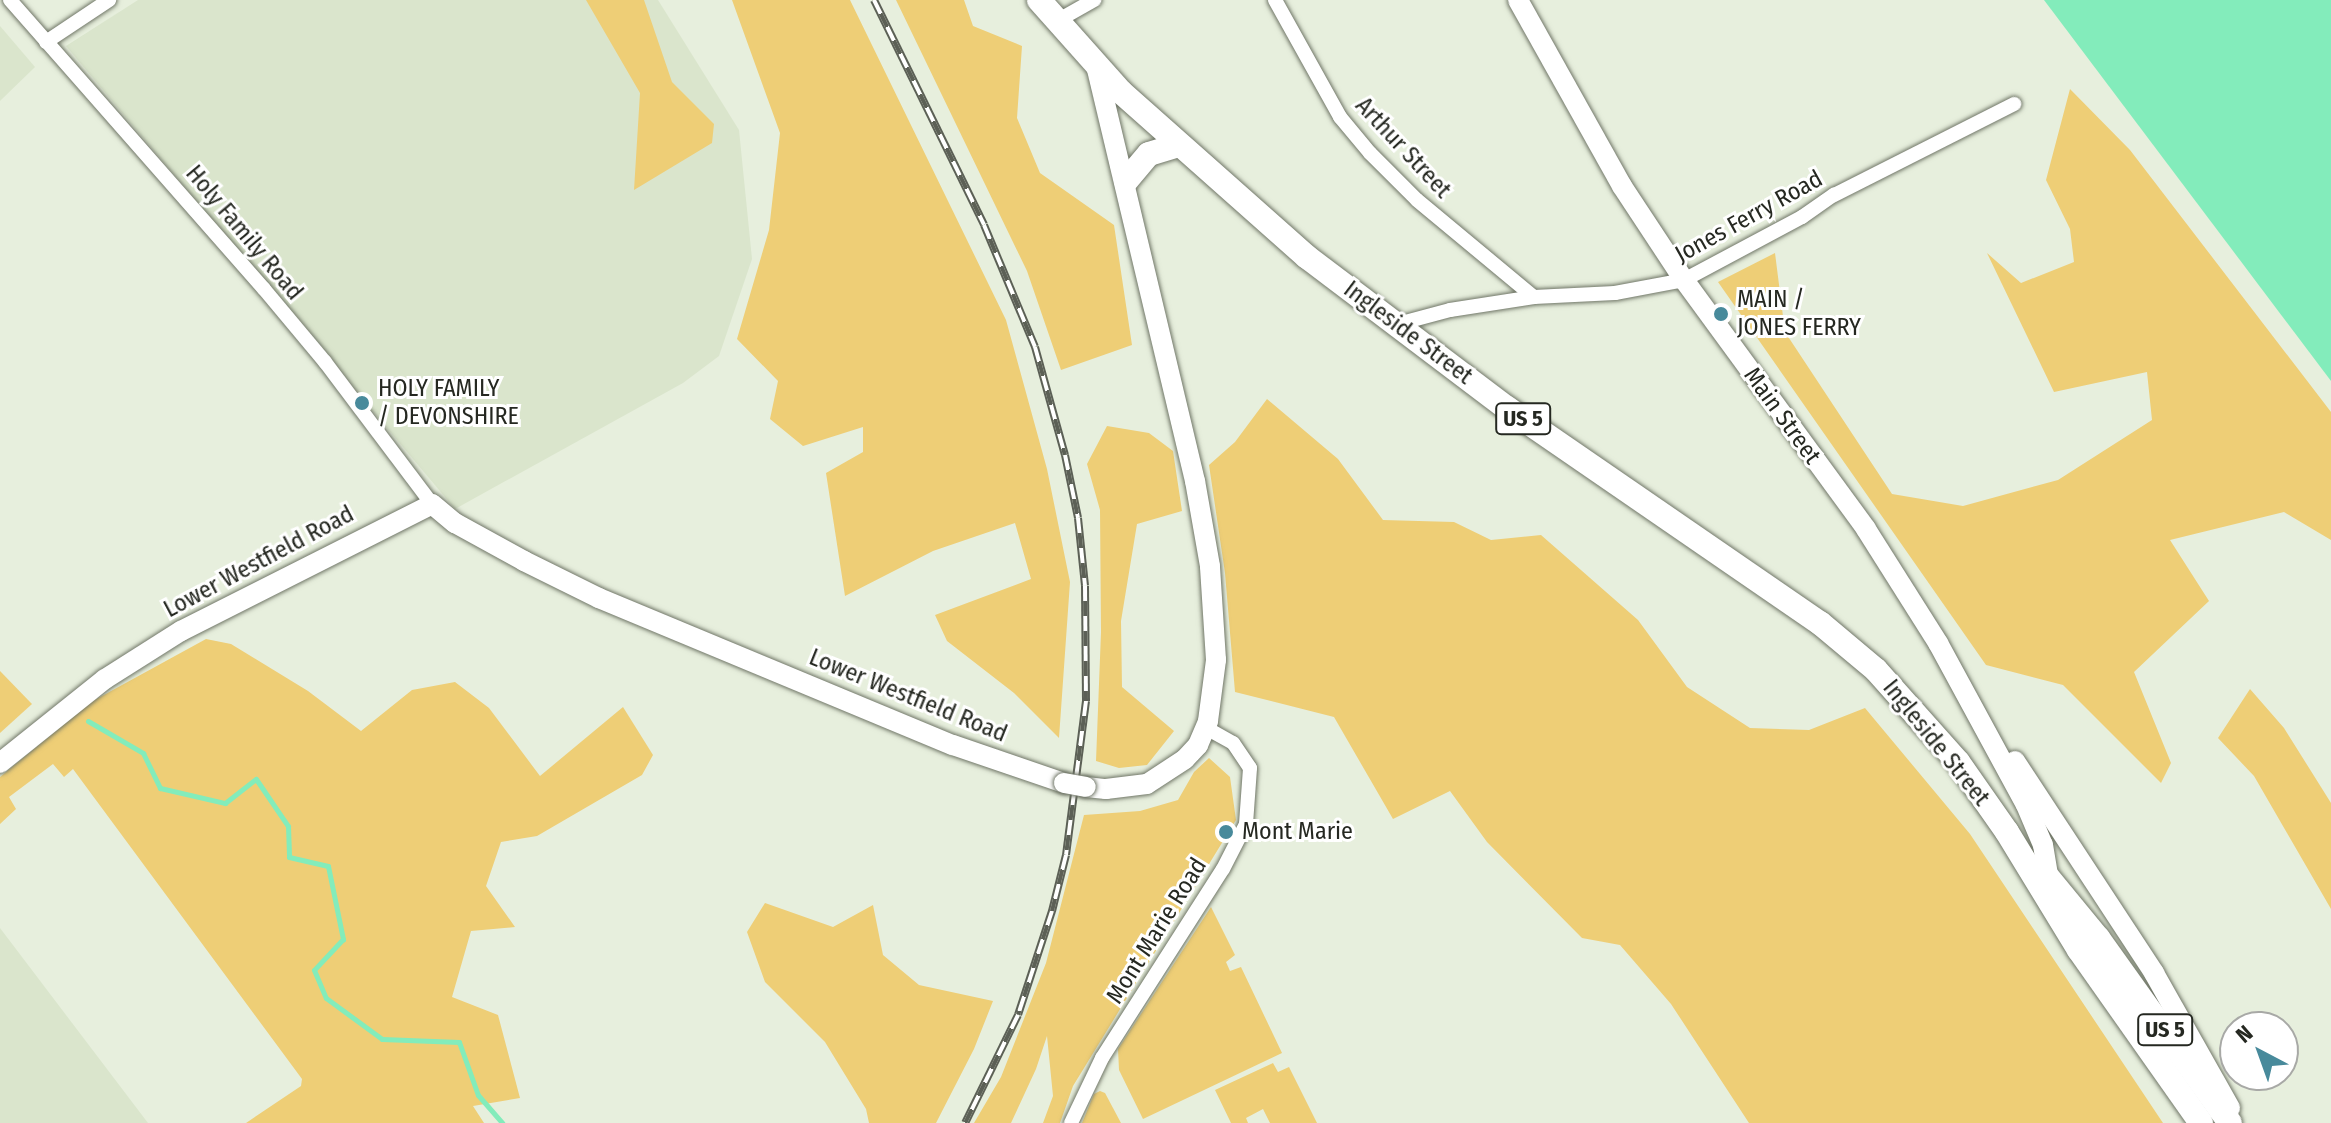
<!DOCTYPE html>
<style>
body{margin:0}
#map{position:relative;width:2331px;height:1123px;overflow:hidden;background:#e7efdd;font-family:"Fira Sans Condensed",sans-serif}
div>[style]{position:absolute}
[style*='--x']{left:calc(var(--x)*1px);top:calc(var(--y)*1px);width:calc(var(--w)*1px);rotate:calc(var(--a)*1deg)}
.built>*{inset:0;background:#dae5cc}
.green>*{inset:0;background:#eece76}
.water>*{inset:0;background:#83ecbb}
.stream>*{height:5px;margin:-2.5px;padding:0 2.5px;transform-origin:2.5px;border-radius:2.5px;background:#83ecbb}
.roads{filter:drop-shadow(0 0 2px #707667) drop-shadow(0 0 2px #707667)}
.street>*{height:14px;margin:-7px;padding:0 7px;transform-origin:7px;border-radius:7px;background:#fff}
.secondary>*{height:20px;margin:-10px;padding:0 10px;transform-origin:10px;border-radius:10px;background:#fff}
.primary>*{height:24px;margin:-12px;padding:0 12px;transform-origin:12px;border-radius:12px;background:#fff}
.rail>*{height:8px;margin-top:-4px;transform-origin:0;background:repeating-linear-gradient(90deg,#fff 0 15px,#5c6056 0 30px);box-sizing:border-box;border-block:2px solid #5c6056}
.bridges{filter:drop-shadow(0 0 2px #707667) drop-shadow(0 0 2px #707667)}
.secondary-bridge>*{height:20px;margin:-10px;padding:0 10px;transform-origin:10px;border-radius:10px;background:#fff}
.dots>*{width:22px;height:22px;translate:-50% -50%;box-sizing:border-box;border:4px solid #fff;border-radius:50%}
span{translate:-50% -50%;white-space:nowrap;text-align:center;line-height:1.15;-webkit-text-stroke:6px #fff;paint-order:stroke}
.shield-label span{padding:2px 6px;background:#fff;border:2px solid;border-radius:6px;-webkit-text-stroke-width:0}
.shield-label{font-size:22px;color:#252821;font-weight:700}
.street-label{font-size:24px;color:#252821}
.poi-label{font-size:24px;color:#252821}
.left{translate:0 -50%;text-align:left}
.north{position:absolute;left:2219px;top:1011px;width:80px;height:80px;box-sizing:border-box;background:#fff;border:2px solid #a8a9a6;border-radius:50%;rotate:319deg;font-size:22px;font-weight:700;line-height:32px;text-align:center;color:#252821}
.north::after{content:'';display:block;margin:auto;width:28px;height:36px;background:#488a9b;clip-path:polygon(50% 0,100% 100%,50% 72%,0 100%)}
</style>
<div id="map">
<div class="built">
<i style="clip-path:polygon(138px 0,658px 0,739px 130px,752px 259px,719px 356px,683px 383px,455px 509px,66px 46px)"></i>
<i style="clip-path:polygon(0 26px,35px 67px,0 101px)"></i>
<i style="clip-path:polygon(0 928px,148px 1123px,0 1123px)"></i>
</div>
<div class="green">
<i style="clip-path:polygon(586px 0,644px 0,672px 82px,714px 124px,712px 143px,634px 190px,640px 93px)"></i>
<i style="clip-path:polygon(732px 0,850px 0,1006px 320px,1047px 469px,1070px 582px,1059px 738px,1014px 693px,947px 641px,935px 615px,1031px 579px,1015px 523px,933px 551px,845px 596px,826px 473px,863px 452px,863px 427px,803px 446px,770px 419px,778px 381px,737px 339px,769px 230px,780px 133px)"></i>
<i style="clip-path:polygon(896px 0,964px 0,973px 26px,1022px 46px,1017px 118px,1040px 173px,1114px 225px,1132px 345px,1061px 370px,1027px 271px)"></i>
<i style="clip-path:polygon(2070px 89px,2130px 150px,2331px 412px,2331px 540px,2284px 512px,2170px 540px,2209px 601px,2134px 672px,2171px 763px,2161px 783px,2063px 685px,1986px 665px,1718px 282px,1775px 253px,1785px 332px,1892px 494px,1963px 506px,2058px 480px,2152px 420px,2147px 372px,2054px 392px,1987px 253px,2021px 283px,2074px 262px,2070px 229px,2046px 180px)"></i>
<i style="clip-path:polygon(1267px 399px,1338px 459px,1383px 520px,1454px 522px,1491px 540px,1541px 535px,1638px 620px,1687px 687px,1750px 728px,1809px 730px,1865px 708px,1970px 834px,2163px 1123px,1749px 1123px,1671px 1004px,1620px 945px,1582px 938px,1487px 842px,1450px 791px,1393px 819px,1334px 717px,1235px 692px,1225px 573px,1209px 465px,1235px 442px)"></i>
<i style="clip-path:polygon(1107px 426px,1149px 433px,1173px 451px,1182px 511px,1137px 524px,1121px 621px,1122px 687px,1174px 731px,1147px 765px,1119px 768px,1096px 761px,1101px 632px,1100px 510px,1087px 464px)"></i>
<i style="clip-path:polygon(206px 639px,231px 644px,308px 691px,361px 731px,412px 690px,455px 682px,489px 708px,540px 776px,623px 707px,653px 755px,642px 775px,537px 836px,501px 842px,486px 886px,515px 927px,471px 931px,452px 997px,498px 1015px,520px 1098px,473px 1106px,484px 1123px,246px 1123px,301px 1086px,302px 1079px,73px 769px,64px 777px,53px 764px,9px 797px,16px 809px,0 824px,0 777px,91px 702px)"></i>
<i style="clip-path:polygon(0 671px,32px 704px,0 733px)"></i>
<i style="clip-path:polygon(2250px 689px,2284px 728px,2331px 803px,2331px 909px,2254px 776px,2218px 738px)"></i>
<i style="clip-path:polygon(1209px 758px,1230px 777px,1236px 820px,1073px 1086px,1060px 1123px,1043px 1123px,1053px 1096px,1047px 1036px,1036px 1069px,1011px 1123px,974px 1123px,1001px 1077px,1046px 963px,1084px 815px,1140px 811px,1178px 800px,1194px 772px)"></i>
<i style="clip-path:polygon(765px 903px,833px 927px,873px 905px,883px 955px,919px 985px,993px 1001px,974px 1049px,936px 1123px,869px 1123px,866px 1109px,825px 1042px,765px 982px,747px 932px)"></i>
<i style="clip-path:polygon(1211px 907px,1235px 955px,1226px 962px,1230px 971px,1241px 967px,1282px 1053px,1143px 1119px,1119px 1070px,1118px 1049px)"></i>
<i style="clip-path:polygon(1273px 1063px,1278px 1072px,1289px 1067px,1317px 1123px,1270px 1123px,1263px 1109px,1246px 1118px,1248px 1123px,1231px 1123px,1215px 1090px)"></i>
<i style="clip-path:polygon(1100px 1091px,1105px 1093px,1121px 1123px,1082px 1123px,1094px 1094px)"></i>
</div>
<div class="water">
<i style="clip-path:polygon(2044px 0,2331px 0,2331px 381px)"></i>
</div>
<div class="stream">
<i style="--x:88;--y:721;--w:64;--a:30.2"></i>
<i style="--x:143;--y:753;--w:39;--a:64"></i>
<i style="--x:160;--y:788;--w:67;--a:13"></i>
<i style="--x:225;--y:803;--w:39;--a:-38"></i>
<i style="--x:256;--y:779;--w:57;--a:55.8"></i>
<i style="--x:288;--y:826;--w:31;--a:88"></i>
<i style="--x:289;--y:857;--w:40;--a:13"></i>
<i style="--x:328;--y:866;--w:75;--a:78.4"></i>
<i style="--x:343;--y:939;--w:42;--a:133.1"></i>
<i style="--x:314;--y:970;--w:30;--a:67"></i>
<i style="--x:326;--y:998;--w:69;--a:36.2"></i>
<i style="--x:382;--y:1039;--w:77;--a:2.2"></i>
<i style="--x:459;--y:1042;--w:56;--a:70.3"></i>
<i style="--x:478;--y:1095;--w:37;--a:49"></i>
</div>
<div class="roads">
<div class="street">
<i style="--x:10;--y:0;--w:385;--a:48.7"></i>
<i style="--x:264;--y:289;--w:95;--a:50.1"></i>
<i style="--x:325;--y:362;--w:178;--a:53"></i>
<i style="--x:1275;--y:0;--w:134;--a:60.9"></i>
<i style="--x:1340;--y:117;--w:47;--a:50.2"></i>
<i style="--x:1370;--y:153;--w:66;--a:45"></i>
<i style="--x:1417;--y:200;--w:152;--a:39.7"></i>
<i style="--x:1057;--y:21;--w:43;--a:-29.6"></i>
<i style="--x:46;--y:42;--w:76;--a:-33.7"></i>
<i style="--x:1394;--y:325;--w:58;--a:-15"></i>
<i style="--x:1450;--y:310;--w:85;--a:-8.8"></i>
<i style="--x:1534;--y:297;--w:81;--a:-2.8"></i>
<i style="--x:1615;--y:293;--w:70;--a:-10.7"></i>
<i style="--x:1684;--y:280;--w:134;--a:-28.1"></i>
<i style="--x:1802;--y:217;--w:39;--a:-35"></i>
<i style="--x:1834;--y:195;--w:202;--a:-26.8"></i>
<i style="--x:1071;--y:1123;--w:72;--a:-64.5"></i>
<i style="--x:1102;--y:1058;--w:224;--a:-57.4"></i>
<i style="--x:1223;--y:869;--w:51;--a:-62.9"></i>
<i style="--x:1246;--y:824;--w:56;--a:-85.9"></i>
<i style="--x:1250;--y:768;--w:30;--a:-124"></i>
<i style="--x:1233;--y:743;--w:31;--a:-151"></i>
</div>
<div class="secondary">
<i style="--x:1518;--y:0;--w:213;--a:60.8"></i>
<i style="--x:1622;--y:186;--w:113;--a:56.6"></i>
<i style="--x:1684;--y:280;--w:308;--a:53.8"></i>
<i style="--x:1866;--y:529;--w:135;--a:57.7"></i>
<i style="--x:1938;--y:643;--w:184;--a:61.5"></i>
<i style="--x:2026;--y:805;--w:43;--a:67"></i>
<i style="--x:2043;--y:845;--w:43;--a:80.5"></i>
<i style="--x:2015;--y:761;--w:254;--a:56.7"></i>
<i style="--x:2154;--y:973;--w:155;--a:60.6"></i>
<i style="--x:0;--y:763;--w:134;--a:-38.7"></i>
<i style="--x:105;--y:679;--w:90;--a:-32.3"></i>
<i style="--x:181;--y:631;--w:281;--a:-26.8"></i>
<i style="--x:432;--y:504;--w:30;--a:40"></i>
<i style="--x:455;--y:523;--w:79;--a:28.8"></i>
<i style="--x:524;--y:561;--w:84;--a:26.3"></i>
<i style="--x:599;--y:598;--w:383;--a:22.6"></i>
<i style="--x:953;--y:745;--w:117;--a:18.9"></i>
<i style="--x:1086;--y:787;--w:20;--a:6"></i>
<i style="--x:1106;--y:789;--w:41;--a:-7"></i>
<i style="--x:1147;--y:784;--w:45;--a:-33.3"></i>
<i style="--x:1185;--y:759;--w:19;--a:-47"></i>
<i style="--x:1198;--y:745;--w:26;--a:-67"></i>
<i style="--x:1208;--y:721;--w:62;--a:-82.5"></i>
<i style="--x:1216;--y:660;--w:94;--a:-93.7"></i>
<i style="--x:1210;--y:566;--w:86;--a:-100"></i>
<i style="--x:1195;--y:481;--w:428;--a:-103.4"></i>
</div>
<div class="primary">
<i style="--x:1039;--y:0;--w:123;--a:48.3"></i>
<i style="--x:1121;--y:92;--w:249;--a:41.6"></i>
<i style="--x:1307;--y:257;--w:251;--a:37.1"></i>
<i style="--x:1507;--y:408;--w:380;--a:34.5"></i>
<i style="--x:1820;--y:623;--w:73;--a:40"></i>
<i style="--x:1876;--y:670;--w:123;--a:48.3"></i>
<i style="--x:1958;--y:762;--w:85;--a:55"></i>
<i style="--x:2007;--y:832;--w:138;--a:58.6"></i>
<i style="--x:2079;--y:950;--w:212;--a:54.8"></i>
<i style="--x:1126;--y:181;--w:35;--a:-50"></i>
<i style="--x:1149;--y:154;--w:30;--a:-17"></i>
<i style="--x:2046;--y:875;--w:82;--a:50.5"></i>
<i style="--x:2098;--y:938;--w:227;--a:54.5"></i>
</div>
</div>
<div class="rail">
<i style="--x:874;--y:0;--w:250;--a:63.9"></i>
<i style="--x:984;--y:225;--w:132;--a:67.3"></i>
<i style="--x:1035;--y:347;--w:112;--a:74.5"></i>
<i style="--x:1065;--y:455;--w:64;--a:78.3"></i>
<i style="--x:1078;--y:518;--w:68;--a:84.1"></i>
<i style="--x:1085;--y:586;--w:115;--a:89.5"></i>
<i style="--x:1086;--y:701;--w:155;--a:97.4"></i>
<i style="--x:1066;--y:855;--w:58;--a:104"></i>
<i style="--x:1052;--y:911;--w:109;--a:108.1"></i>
<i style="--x:1018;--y:1015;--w:120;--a:116.1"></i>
</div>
<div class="bridges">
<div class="secondary-bridge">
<i style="--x:1064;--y:783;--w:22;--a:10"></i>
</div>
</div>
<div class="dots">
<i style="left:1721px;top:314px;background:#488a9b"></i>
<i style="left:362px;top:403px;background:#488a9b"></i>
<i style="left:1226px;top:832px;background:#488a9b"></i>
</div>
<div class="shield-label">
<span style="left:1523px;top:419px">US 5</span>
<span style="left:2165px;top:1030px">US 5</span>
</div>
<div class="street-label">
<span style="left:1403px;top:148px;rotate:47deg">Arthur Street</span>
<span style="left:1749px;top:217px;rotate:-29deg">Jones Ferry Road</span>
<span style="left:244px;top:233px;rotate:50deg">Holy Family Road</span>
<span style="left:1408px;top:333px;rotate:37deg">Ingleside Street</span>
<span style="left:1782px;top:416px;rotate:54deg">Main Street</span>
<span style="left:259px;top:562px;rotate:-28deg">Lower Westfield Road</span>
<span style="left:908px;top:696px;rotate:22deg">Lower Westfield Road</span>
<span style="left:1936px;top:743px;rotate:51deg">Ingleside Street</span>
<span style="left:1157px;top:931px;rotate:-58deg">Mont Marie Road</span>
</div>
<div class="poi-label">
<span class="left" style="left:1737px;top:314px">MAIN /<br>JONES FERRY</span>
<span class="left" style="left:378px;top:403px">HOLY FAMILY<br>/ DEVONSHIRE</span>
<span class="left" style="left:1242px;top:832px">Mont Marie</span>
</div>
<div class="north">N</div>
</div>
